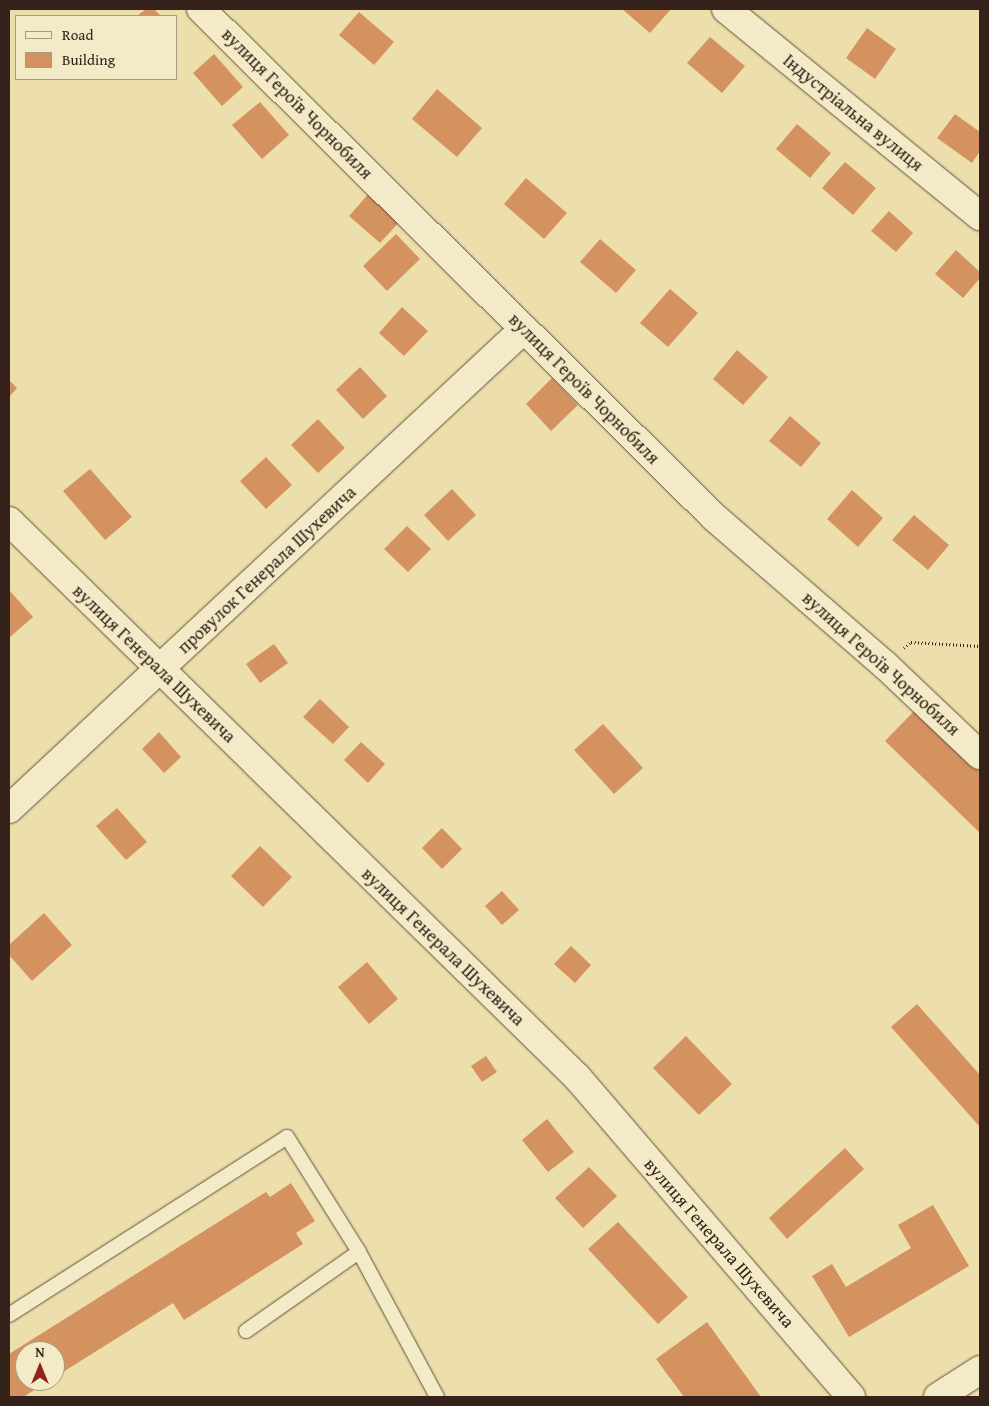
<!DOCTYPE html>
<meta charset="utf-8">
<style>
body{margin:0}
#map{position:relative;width:989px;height:1406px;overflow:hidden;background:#eddfab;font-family:"Gentium Book Plus",serif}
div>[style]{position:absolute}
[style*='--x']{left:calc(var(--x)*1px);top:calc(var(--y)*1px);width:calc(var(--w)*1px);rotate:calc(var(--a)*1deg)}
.building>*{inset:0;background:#d59261}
.path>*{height:3px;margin-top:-1.5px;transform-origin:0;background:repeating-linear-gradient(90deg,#35221a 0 1px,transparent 0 3.5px)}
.roads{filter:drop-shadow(0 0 1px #63513e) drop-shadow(0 0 1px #63513e)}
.lane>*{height:14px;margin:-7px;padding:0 7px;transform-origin:7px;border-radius:7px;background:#f3eac8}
.street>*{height:28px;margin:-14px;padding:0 14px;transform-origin:14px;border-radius:14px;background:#f3eac8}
.secondary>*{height:28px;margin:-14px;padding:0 14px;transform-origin:14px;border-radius:14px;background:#f3eac8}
span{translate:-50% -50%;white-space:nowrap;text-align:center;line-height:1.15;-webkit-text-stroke:4px #f3eac8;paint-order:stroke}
.street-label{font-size:18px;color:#35221a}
.frame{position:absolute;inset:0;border:10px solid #35221a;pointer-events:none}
.legend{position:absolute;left:15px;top:15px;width:162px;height:65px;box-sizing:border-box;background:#f3eac8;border:1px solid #a79a82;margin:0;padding:6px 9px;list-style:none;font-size:15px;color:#35221a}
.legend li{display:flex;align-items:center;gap:10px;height:25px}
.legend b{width:25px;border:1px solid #a79a82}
.north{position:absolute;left:15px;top:1341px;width:50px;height:50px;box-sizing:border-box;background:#f3eac8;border:1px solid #a79a82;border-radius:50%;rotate:0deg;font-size:14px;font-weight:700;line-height:20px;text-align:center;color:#35221a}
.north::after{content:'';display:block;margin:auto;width:18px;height:22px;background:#8f2418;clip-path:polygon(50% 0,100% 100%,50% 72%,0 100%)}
</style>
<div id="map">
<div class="building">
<i style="clip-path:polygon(146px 9px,154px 9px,161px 16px,137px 16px)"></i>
<i style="clip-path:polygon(622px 9px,671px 9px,650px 33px)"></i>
<i style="clip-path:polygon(359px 12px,394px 42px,374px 65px,339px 35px)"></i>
<i style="clip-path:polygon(867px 28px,896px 49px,875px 79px,846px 58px)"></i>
<i style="clip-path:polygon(710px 37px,745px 66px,722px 93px,687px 63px)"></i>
<i style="clip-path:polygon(214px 54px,243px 87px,222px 106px,193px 73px)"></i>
<i style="clip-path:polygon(437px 89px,482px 128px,457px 157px,412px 119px)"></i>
<i style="clip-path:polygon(260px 102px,289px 135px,262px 159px,232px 125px)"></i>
<i style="clip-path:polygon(955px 114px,980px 132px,980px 151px,972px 163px,937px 138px)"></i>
<i style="clip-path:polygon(797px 124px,831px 153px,810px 178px,776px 149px)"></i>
<i style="clip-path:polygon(845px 162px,876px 188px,853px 215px,822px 188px)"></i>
<i style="clip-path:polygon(526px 178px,567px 213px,544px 239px,504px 204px)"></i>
<i style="clip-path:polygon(372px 190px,403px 218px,380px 243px,349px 216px)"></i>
<i style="clip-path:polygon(889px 211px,913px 233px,896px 252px,871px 231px)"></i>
<i style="clip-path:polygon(396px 234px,420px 259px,387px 291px,363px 266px)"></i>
<i style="clip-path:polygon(600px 239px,636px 270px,616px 293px,580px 262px)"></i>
<i style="clip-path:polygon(956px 250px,980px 272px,980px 278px,963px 298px,935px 274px)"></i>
<i style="clip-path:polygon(670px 289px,698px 313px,668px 347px,640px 323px)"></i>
<i style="clip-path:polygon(402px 307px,428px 331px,404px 356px,379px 333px)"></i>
<i style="clip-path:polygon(737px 350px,768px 377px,743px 405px,713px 379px)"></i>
<i style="clip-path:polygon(360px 367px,387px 396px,363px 419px,336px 390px)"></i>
<i style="clip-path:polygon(552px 378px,578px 405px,551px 431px,526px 404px)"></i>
<i style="clip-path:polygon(9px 380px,17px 388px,9px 397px)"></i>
<i style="clip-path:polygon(790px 416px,821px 443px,801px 467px,769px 441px)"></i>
<i style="clip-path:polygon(318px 419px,345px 448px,318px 473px,291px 445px)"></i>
<i style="clip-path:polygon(266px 457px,292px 485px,266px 509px,240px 481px)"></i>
<i style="clip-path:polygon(90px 469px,132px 517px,105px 540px,63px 491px)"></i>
<i style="clip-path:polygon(452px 489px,476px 515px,448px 541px,424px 515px)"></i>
<i style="clip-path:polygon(852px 490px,883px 518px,858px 547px,827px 519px)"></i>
<i style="clip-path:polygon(914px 515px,949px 545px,928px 570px,892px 540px)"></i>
<i style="clip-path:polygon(407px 526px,431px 549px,408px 572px,384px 549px)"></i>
<i style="clip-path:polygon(9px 590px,33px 617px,9px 638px)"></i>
<i style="clip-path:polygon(274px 644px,288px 663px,260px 683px,246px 664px)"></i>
<i style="clip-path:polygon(320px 699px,349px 727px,333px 744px,303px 717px)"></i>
<i style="clip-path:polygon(917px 708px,980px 769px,980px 833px,885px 741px)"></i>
<i style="clip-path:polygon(603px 724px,643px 768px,614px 794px,574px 750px)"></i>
<i style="clip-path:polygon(159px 732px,181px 757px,164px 773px,142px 749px)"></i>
<i style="clip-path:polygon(361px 742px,385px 764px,368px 783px,344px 760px)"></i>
<i style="clip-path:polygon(117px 808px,147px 842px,126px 860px,96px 826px)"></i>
<i style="clip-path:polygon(442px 828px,462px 849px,442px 869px,422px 848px)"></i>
<i style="clip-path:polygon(260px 846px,292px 877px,263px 907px,231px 876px)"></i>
<i style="clip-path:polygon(502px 891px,519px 910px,502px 925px,485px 906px)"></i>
<i style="clip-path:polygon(44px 913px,72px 945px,32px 981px,9px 955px,9px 945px)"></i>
<i style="clip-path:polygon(571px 946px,591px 965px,575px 983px,554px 964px)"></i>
<i style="clip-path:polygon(367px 962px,398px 999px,369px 1024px,338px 987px)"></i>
<i style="clip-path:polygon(917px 1004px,980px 1075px,980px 1127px,891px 1027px)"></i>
<i style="clip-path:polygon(686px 1036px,732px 1084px,699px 1115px,653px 1068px)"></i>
<i style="clip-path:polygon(486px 1056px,497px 1072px,482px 1082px,471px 1066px)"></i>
<i style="clip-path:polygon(547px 1119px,574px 1152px,548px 1172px,522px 1140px)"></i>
<i style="clip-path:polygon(845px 1148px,864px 1169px,787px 1239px,769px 1218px)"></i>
<i style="clip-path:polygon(589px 1167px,617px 1196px,583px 1228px,555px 1198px)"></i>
<i style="clip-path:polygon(291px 1183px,315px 1221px,296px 1233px,303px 1244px,184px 1320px,173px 1303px,55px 1377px,55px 1351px,25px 1351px,25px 1381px,49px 1381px,23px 1397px,9px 1397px,9px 1354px,266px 1192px,270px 1197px)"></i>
<i style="clip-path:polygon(933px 1205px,969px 1266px,849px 1337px,812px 1276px,832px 1264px,846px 1287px,911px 1248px,898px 1225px)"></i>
<i style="clip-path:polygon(618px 1222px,688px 1297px,658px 1324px,588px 1249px)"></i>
<i style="clip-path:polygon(707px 1322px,761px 1397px,684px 1397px,656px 1359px)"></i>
</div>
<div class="path">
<i style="--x:904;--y:648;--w:9;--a:-41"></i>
<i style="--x:911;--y:642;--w:69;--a:3.3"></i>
</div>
<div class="roads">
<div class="lane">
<i style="--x:9;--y:1315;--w:330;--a:-32.6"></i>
<i style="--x:287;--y:1137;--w:136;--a:57.9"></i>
<i style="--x:359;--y:1252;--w:165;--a:61.7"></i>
<i style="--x:246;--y:1331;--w:138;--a:-35"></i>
</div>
<div class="street">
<i style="--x:201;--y:9;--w:722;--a:44.72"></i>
<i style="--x:714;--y:517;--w:226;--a:40.9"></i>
<i style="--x:885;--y:665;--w:131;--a:43.5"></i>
<i style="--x:726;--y:9;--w:328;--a:39.2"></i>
<i style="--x:9;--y:521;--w:795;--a:44.39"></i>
<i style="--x:577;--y:1077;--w:421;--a:49.4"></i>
<i style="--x:9;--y:809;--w:704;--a:-42.99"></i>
</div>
<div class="secondary">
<i style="--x:938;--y:1397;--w:50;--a:-32.7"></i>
</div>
</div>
<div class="street-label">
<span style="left:297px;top:104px;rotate:45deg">вулиця Героїв Чорнобиля</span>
<span style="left:853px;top:113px;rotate:39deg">Індустріальна вулиця</span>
<span style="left:584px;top:389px;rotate:45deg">вулиця Героїв Чорнобиля</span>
<span style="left:267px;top:570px;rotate:-43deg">провулок Генерала Шухевича</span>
<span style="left:154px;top:664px;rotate:44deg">вулиця Генерала Шухевича</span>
<span style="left:881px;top:664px;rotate:42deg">вулиця Героїв Чорнобиля</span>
<span style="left:443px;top:947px;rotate:44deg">вулиця Генерала Шухевича</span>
<span style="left:719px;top:1243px;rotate:49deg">вулиця Генерала Шухевича</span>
</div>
<div class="frame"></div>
<ul class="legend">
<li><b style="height:6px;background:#f3eac8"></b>Road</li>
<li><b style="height:14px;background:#d59261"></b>Building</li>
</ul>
<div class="north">N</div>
</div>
